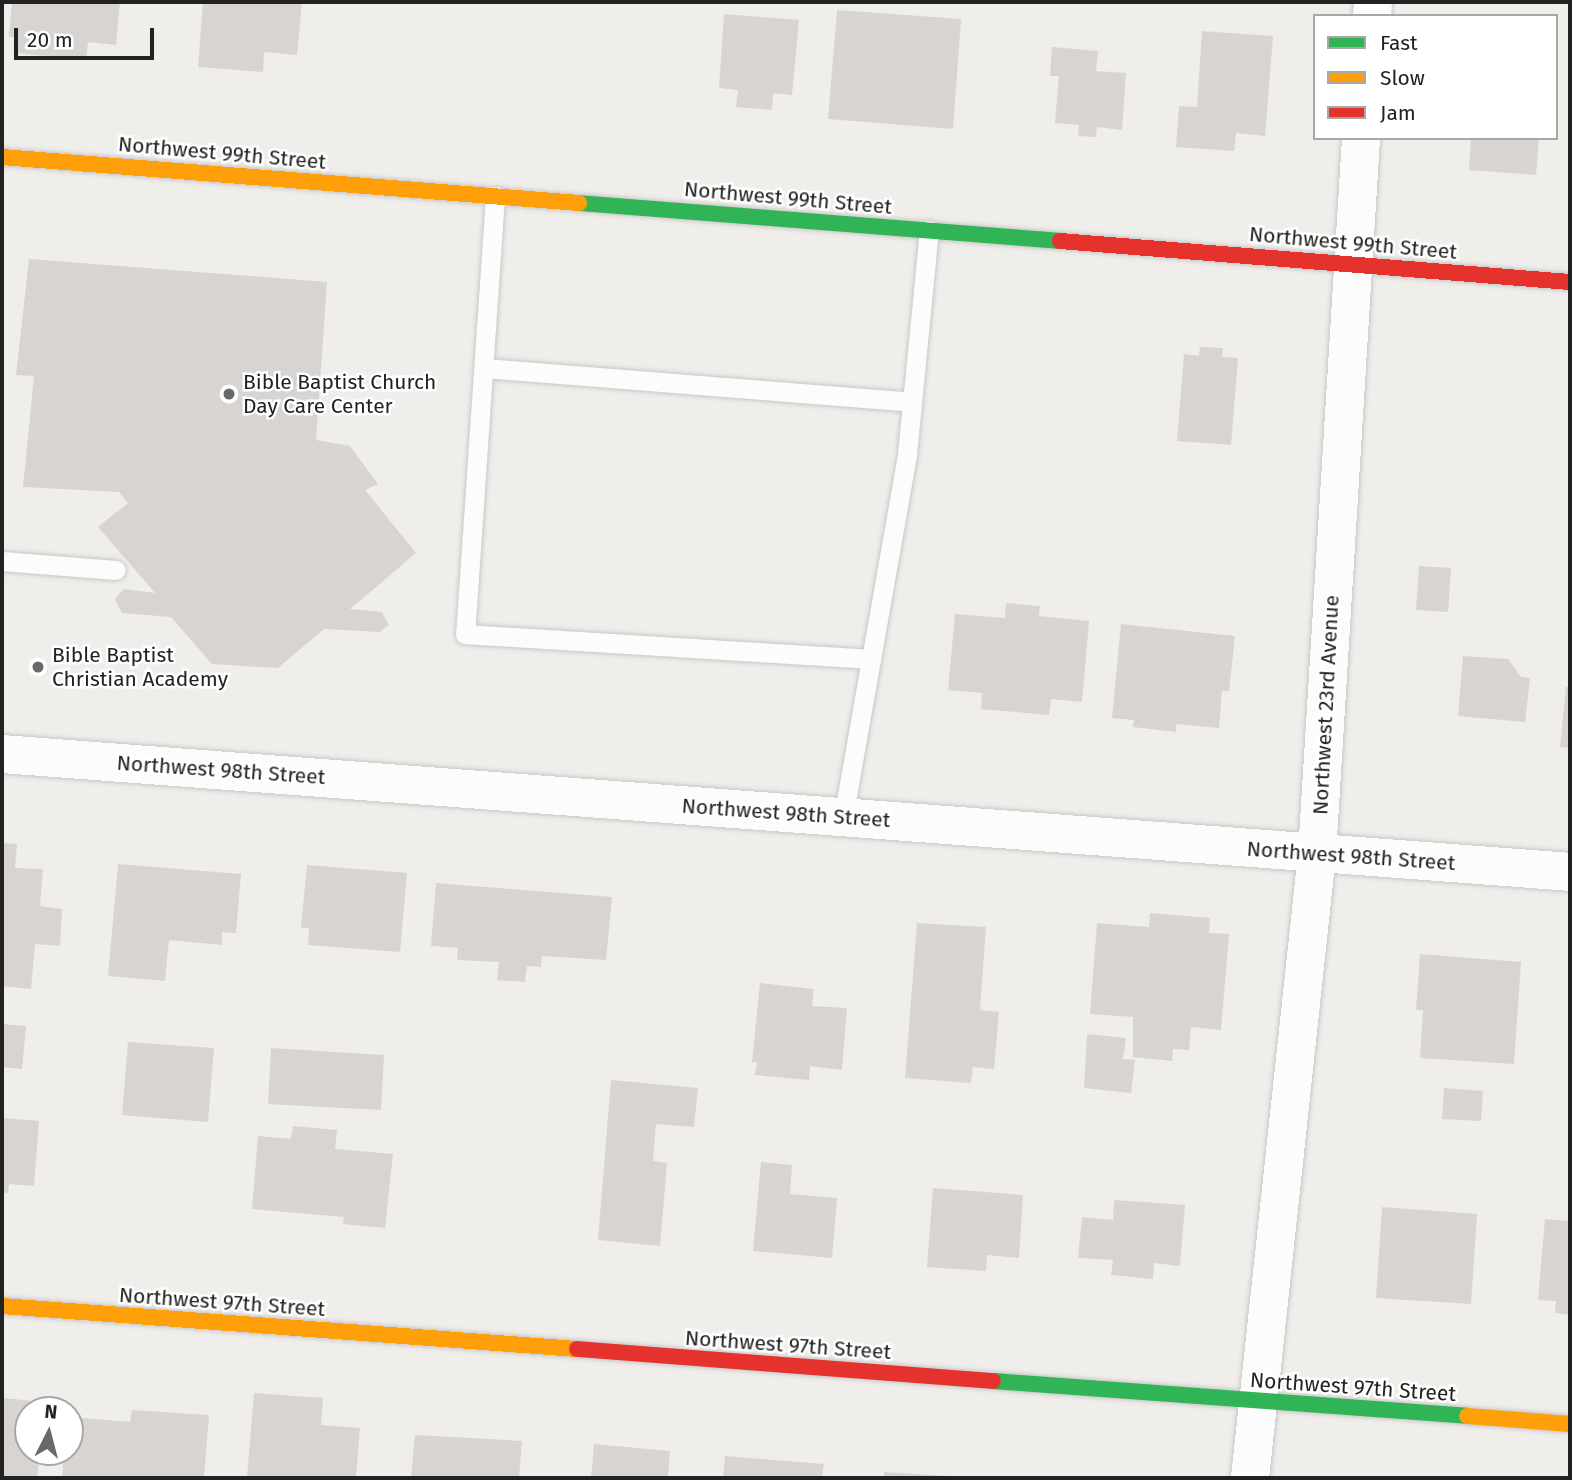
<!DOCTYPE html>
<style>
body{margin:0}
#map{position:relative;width:1572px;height:1480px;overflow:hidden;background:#f0eeeb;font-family:"Fira Sans",sans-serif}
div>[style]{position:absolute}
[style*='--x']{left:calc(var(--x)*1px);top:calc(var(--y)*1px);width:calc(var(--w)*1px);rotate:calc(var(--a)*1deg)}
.building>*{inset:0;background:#d7d4d2}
.roads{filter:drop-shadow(0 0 2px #c9c8c7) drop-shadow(0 0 2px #c9c8c7)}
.lane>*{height:19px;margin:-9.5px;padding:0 9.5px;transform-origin:9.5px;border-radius:9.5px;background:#fdfcfc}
.street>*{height:38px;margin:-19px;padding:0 19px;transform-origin:19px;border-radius:19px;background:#fdfcfc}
.fast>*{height:16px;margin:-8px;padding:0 8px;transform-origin:8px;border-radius:8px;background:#30b455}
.slow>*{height:16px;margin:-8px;padding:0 8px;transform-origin:8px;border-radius:8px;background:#ff9f0a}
.jam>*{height:16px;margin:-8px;padding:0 8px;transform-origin:8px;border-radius:8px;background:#e5322d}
.dots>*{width:19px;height:19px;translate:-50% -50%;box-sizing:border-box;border:4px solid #fff;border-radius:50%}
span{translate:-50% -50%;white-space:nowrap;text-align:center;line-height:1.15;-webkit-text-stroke:5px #fff;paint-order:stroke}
.street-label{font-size:21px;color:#222}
.poi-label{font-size:21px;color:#222}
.left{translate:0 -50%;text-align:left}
.frame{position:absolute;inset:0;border:4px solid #222;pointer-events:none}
.legend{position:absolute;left:1313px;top:14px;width:245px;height:126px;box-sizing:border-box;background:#fff;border:2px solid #a7a7a7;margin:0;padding:9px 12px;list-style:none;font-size:21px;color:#222}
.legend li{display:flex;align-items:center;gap:14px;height:35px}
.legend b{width:35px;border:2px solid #a7a7a7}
.north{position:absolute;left:14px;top:1396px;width:70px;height:70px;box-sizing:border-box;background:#fff;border:2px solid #a7a7a7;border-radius:50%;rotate:6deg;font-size:19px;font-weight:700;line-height:28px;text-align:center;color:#222}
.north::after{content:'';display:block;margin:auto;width:24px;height:32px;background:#6a6968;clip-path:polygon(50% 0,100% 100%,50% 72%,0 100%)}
.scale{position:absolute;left:14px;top:28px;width:140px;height:32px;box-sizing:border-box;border:4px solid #222;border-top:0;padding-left:9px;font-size:21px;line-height:24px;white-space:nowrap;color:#222;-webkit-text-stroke:5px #fff;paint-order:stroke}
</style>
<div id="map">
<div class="building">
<i style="clip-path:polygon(12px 2px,120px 2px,116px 45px,88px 42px,86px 60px,15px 53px,16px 37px,9px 37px)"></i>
<i style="clip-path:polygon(203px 2px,302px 2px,297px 55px,264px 52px,263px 72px,198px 67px)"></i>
<i style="clip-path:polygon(837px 10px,961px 19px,953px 129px,828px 119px)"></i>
<i style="clip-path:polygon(724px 14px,799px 20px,792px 95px,773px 93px,772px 110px,736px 107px,738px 90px,719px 88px)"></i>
<i style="clip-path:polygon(1202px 31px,1273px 36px,1265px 136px,1236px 133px,1234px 151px,1176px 147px,1179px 106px,1197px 107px)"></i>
<i style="clip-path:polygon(1052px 47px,1098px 51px,1096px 71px,1126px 73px,1122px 130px,1097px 127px,1096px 137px,1078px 136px,1079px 125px,1055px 123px,1059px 76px,1050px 76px)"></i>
<i style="clip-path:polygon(1471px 138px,1539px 138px,1536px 175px,1469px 170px)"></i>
<i style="clip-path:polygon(29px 259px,327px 282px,316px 440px,350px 446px,378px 484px,365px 490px,416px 553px,350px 609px,382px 612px,389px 625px,379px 632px,324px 629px,278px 668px,212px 664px,171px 617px,122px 613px,115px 599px,124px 589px,155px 593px,98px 527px,128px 503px,119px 492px,23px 487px,34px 376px,16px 375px)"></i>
<i style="clip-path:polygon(1200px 347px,1223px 348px,1222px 357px,1238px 358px,1231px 445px,1177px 441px,1184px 354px,1199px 356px)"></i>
<i style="clip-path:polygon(1419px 566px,1451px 568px,1448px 612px,1416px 610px)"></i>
<i style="clip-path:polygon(1006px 603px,1040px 606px,1039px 616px,1089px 621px,1082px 702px,1051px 699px,1049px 715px,981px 709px,982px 693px,948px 690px,955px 614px,1005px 618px)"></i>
<i style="clip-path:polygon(1121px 624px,1235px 636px,1229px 691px,1222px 691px,1219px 728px,1176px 724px,1176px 732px,1133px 727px,1134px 720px,1112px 718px)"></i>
<i style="clip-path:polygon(1463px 656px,1508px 659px,1521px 677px,1530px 678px,1525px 722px,1458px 716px)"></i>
<i style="clip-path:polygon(1566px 687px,1570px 687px,1570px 748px,1560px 747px)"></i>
<i style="clip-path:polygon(2px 843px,17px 844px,15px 868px,43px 869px,40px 906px,62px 909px,60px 946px,35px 944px,31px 989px,2px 986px)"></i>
<i style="clip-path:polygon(118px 864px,241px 874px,236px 933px,222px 932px,222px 945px,169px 940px,165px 981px,108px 976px)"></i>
<i style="clip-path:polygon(307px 865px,407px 873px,400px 952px,308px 945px,309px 928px,301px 928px)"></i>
<i style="clip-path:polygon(436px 883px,612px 897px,606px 960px,542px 956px,541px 967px,527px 966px,525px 982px,497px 980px,499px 962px,457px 960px,458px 948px,431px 946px)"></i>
<i style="clip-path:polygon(1150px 913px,1210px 918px,1209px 933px,1229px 934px,1221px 1030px,1191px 1027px,1189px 1050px,1173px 1049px,1172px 1061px,1133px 1057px,1133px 1017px,1090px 1014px,1097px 923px,1149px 927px)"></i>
<i style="clip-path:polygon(917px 923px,986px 927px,980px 1010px,999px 1012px,994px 1069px,973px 1067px,971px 1083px,905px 1078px)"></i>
<i style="clip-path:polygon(1420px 954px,1521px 962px,1514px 1064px,1420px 1058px,1423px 1010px,1416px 1010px)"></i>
<i style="clip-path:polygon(760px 983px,814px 989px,812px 1006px,847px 1008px,842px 1070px,810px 1066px,809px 1080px,755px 1075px,757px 1062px,752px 1062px)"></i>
<i style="clip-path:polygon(2px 1024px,26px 1026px,22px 1069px,2px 1067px)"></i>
<i style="clip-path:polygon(1087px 1034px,1126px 1038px,1123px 1059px,1135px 1060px,1131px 1093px,1084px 1088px)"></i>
<i style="clip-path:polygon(128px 1042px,214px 1048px,208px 1122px,122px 1115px)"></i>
<i style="clip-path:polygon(271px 1048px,384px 1055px,381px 1110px,268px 1104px)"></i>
<i style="clip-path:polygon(611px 1080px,698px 1088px,694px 1127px,656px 1124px,653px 1161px,667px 1163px,660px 1246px,598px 1240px)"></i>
<i style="clip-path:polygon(1444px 1088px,1483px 1091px,1481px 1121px,1442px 1119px)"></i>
<i style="clip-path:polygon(2px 1118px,39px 1121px,34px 1186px,9px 1184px,8px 1193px,2px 1192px)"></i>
<i style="clip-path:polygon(293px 1126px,337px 1130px,335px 1149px,393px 1154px,385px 1228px,343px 1224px,344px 1217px,252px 1209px,258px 1136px,291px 1139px)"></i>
<i style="clip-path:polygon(761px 1162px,792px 1165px,790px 1194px,837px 1198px,832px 1258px,753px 1251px)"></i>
<i style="clip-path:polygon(933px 1188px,1023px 1195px,1019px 1258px,987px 1255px,986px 1271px,927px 1267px)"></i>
<i style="clip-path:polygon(1114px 1200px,1185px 1205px,1180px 1266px,1154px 1263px,1153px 1279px,1111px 1275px,1113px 1260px,1078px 1258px,1082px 1217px,1113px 1220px)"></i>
<i style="clip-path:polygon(1382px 1207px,1477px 1214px,1471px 1304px,1376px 1298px)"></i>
<i style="clip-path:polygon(1545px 1219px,1570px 1221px,1570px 1315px,1555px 1313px,1556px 1301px,1538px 1300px)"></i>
<i style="clip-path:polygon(254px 1393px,323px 1398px,321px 1425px,360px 1428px,356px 1478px,247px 1478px)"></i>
<i style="clip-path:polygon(2px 1398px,45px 1402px,44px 1410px,28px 1410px,28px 1452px,40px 1452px,37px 1478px,2px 1478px)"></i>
<i style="clip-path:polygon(132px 1410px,209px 1415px,204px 1478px,62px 1478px,64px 1452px,70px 1452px,70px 1417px,130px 1422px)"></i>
<i style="clip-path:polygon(415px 1435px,522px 1441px,519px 1478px,411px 1478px)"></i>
<i style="clip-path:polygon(594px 1444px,670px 1451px,668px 1478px,591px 1478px)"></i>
<i style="clip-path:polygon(725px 1456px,824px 1464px,822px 1478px,723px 1478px)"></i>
<i style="clip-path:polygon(884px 1472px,949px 1476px,949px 1478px,884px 1478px)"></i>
</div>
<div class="roads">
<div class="lane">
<i style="--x:495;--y:196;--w:439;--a:93.9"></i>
<i style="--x:465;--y:634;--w:407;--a:3.5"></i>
<i style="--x:484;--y:368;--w:429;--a:4.5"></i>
<i style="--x:2;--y:561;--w:114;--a:4.5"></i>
<i style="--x:843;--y:818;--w:370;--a:-80"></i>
<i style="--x:907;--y:454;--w:225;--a:-84.4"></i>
</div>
<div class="street">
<i style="--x:1372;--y:16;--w:14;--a:-86"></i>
<i style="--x:2;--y:754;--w:1572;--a:4.3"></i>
<i style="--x:1250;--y:1478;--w:628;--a:-83.87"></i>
<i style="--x:1317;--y:854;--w:717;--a:-86.48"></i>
</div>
<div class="fast">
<i style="--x:579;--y:203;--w:482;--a:4.5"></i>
<i style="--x:993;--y:1381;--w:475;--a:4.2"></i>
</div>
<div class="slow">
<i style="--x:2;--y:157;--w:579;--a:4.56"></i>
<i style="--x:2;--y:1306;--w:577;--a:4.28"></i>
<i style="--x:1467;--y:1416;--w:103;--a:4.4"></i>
</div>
<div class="jam">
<i style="--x:1060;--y:241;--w:512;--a:4.6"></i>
<i style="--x:577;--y:1349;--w:417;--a:4.4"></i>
</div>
</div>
<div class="dots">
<i style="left:229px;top:394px;background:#6a6968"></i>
<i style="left:38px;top:667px;background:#6a6968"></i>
</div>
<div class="street-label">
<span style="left:222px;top:153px;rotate:5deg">Northwest 99th Street</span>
<span style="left:788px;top:198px;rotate:5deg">Northwest 99th Street</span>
<span style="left:1353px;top:243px;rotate:5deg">Northwest 99th Street</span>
<span style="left:1326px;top:705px;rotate:-87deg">Northwest 23rd Avenue</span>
<span style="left:221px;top:770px;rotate:4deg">Northwest 98th Street</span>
<span style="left:786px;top:813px;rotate:4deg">Northwest 98th Street</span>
<span style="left:1351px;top:856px;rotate:4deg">Northwest 98th Street</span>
<span style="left:222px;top:1302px;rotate:4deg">Northwest 97th Street</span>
<span style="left:788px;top:1345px;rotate:4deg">Northwest 97th Street</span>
<span style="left:1353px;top:1387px;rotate:4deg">Northwest 97th Street</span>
</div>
<div class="poi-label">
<span class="left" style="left:243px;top:394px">Bible Baptist Church<br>Day Care Center</span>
<span class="left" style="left:52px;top:667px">Bible Baptist<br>Christian Academy</span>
</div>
<div class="frame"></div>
<ul class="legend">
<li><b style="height:9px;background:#30b455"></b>Fast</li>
<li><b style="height:9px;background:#ff9f0a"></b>Slow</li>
<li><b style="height:9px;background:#e5322d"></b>Jam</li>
</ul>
<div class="north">N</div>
<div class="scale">20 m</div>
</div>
